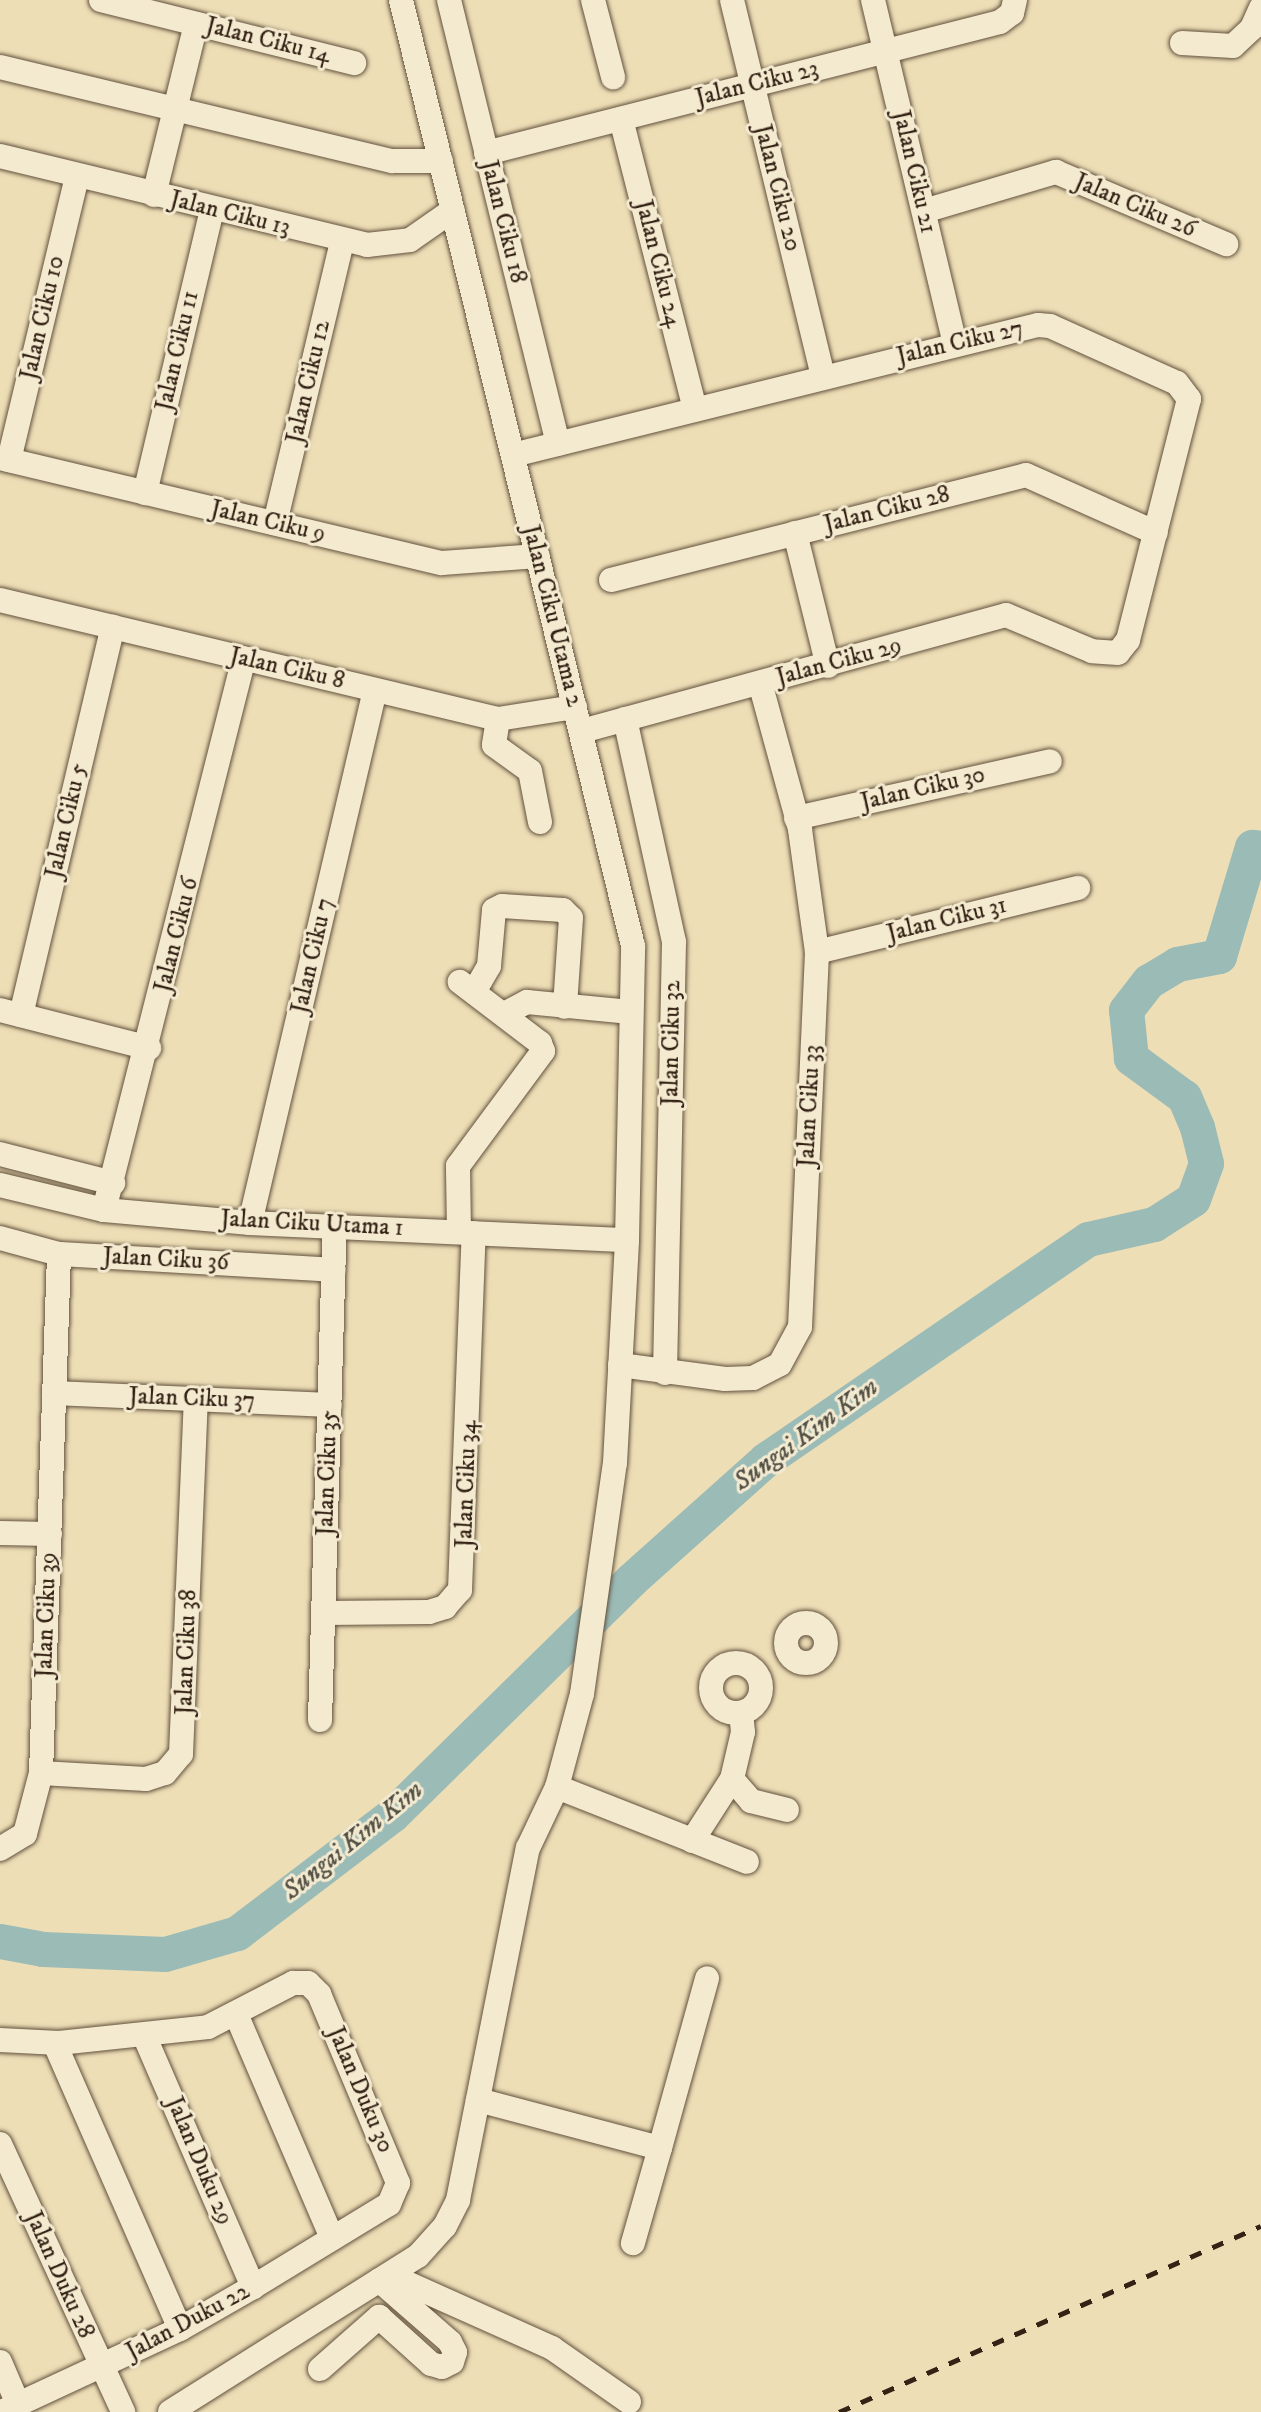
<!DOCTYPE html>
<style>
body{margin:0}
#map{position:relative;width:1261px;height:2412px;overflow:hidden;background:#eddeb6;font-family:"IM FELL DW Pica",serif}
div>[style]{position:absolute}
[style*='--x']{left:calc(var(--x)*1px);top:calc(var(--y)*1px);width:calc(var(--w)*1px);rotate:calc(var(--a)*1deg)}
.river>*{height:35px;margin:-17.5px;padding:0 17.5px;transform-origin:17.5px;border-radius:17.5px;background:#9bbbb7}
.roads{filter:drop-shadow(0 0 2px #62513d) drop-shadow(0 0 2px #62513d)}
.minor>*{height:24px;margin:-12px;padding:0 12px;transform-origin:12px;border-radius:12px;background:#f3ead0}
.minor>.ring{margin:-12px;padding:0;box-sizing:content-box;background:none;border:24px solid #f3ead0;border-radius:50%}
.rail>*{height:5px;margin-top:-2.5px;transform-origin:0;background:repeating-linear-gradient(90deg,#342215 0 12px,transparent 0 24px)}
span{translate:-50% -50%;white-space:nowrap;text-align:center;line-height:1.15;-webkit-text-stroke:6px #f3ead0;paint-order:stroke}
.street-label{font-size:24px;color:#342215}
.water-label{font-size:26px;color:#535046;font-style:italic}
</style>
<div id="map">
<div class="river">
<i style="--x:0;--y:1941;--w:44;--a:10.5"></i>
<i style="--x:43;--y:1949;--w:122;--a:2.3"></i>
<i style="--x:165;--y:1954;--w:75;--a:-16.3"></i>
<i style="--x:237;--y:1933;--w:195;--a:-37.3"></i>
<i style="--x:392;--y:1815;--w:335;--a:-44.5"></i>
<i style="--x:631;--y:1580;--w:180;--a:-41.8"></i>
<i style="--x:765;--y:1460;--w:391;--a:-34.4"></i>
<i style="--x:1088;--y:1239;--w:68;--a:-12.8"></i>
<i style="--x:1154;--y:1224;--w:46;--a:-32.7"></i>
<i style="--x:1193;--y:1199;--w:38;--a:-70"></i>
<i style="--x:1206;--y:1163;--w:37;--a:-104"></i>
<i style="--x:1197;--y:1127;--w:33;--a:-113"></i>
<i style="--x:1184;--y:1097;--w:66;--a:-143.7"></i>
<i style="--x:1131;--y:1058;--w:48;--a:-95.9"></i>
<i style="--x:1126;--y:1010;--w:37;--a:-52"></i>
<i style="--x:1149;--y:981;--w:33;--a:-31"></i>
<i style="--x:1177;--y:964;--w:43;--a:-10.8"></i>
<i style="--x:1219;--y:956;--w:114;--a:-73.2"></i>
<i style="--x:1252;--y:847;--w:9;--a:6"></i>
</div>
<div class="roads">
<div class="minor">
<i style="--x:101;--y:0;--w:261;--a:14"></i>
<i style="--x:449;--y:0;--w:457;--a:76.2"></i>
<i style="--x:593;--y:0;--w:80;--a:75.4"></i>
<i style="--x:732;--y:0;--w:387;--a:76.4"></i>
<i style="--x:873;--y:0;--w:354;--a:76.6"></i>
<i style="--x:1182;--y:43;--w:51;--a:3.4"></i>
<i style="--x:1233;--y:46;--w:26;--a:-43"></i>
<i style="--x:1252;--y:28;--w:22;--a:-66"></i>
<i style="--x:0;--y:67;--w:404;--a:13.5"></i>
<i style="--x:393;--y:161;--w:48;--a:0"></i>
<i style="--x:621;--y:119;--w:300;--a:75.7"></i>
<i style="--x:486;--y:153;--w:530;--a:-14.3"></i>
<i style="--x:1000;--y:22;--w:15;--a:-37"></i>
<i style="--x:1012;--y:13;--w:13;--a:-77"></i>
<i style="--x:0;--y:156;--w:378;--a:13.6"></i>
<i style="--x:367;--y:245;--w:43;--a:-6.6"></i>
<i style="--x:410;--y:240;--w:52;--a:-34.9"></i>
<i style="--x:154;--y:195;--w:176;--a:-76.2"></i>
<i style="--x:924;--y:211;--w:138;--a:-16.5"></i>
<i style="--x:1056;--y:172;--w:185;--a:23"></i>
<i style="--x:513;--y:455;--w:541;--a:-13.91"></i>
<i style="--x:1038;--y:325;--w:12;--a:5"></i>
<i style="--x:1050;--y:326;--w:139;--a:24.2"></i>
<i style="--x:1177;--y:383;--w:20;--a:53"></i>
<i style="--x:1189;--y:399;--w:249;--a:104.2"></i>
<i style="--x:1128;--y:640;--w:16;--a:128"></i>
<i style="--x:1118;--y:653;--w:26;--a:-176"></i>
<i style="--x:1092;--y:651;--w:93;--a:-157.3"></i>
<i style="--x:1006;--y:615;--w:441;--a:164.7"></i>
<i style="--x:0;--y:458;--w:454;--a:13.4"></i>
<i style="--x:442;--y:563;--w:96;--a:-4.2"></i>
<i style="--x:9;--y:460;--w:292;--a:-76.5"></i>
<i style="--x:145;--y:493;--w:292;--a:-76.7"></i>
<i style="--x:275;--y:523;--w:289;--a:-76.6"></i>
<i style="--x:795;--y:533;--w:137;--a:76.1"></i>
<i style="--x:611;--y:580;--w:428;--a:-14.2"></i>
<i style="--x:1026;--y:475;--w:142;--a:24"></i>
<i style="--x:0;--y:600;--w:512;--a:13.44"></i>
<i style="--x:498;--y:719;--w:78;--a:-8.9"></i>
<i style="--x:498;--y:719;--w:26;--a:99"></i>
<i style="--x:494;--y:745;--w:44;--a:35.8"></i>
<i style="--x:530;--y:771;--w:52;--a:78.9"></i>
<i style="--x:625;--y:719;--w:228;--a:77.6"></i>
<i style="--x:674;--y:942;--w:431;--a:91.2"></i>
<i style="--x:796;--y:818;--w:260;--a:-12.6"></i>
<i style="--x:817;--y:952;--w:269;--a:-13.8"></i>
<i style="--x:474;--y:992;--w:30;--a:-60"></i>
<i style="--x:489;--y:966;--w:56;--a:-84.9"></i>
<i style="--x:494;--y:910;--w:9;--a:-27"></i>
<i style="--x:502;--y:906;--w:61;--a:3.8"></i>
<i style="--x:563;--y:910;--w:11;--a:45"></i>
<i style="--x:571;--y:918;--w:89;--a:93.9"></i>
<i style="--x:0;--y:1010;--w:154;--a:14.3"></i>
<i style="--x:504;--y:1014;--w:26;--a:-28"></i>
<i style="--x:527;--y:1002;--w:104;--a:5.5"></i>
<i style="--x:21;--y:1015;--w:399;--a:-76.7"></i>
<i style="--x:0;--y:1154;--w:117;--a:14.4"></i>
<i style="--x:0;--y:1185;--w:107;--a:13.5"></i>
<i style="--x:104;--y:1210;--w:147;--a:5.1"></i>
<i style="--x:250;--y:1223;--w:377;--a:2.6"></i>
<i style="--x:104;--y:1210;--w:569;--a:-75.77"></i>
<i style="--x:250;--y:1223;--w:547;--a:-76.8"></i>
<i style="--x:459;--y:1232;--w:66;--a:-90.9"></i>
<i style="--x:458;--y:1166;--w:143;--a:-53.5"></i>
<i style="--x:543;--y:1051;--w:9;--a:-111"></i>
<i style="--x:540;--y:1043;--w:101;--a:-142.7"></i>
<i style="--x:0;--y:1238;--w:61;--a:15.2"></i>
<i style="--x:59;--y:1254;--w:275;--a:3.3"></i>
<i style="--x:620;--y:1365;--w:106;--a:7.6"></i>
<i style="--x:725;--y:1379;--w:28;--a:-2"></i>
<i style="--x:753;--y:1378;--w:30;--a:-27"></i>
<i style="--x:780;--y:1364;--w:42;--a:-61.6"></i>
<i style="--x:800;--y:1327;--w:375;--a:-87.4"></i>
<i style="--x:817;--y:952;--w:124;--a:-97.9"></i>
<i style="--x:800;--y:829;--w:151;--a:-105.3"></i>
<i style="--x:54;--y:1393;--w:276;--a:2.5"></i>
<i style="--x:0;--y:1533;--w:50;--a:1.1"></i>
<i style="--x:324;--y:1613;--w:105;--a:-0.5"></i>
<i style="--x:429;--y:1612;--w:17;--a:-17"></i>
<i style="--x:445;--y:1607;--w:23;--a:-49"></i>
<i style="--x:460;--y:1590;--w:357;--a:-87.8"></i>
<i class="ring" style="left:786px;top:1623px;width:16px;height:16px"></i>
<i class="ring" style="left:711px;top:1663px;width:26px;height:26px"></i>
<i style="--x:320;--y:1720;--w:494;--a:-88.3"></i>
<i style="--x:41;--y:1773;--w:105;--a:3.3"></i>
<i style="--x:146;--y:1779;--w:20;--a:-18"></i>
<i style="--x:165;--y:1773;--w:25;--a:-50"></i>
<i style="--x:181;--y:1754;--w:355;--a:-87.6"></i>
<i style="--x:732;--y:1779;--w:48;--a:-76.8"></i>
<i style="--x:743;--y:1732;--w:18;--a:-96"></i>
<i style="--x:557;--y:1787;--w:204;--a:21.5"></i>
<i style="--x:692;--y:1841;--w:74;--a:-57.2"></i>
<i style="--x:732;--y:1779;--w:29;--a:49"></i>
<i style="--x:751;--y:1801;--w:37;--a:14"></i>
<i style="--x:0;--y:1849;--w:29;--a:-31"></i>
<i style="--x:25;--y:1834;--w:63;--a:-75.3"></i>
<i style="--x:41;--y:1773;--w:519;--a:-88.01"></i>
<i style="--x:236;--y:2014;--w:244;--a:66.8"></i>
<i style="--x:144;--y:2035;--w:275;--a:66.6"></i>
<i style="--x:0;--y:2040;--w:59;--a:2.9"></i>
<i style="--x:59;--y:2043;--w:150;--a:-6.1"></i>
<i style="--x:208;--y:2027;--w:96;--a:-27.4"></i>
<i style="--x:293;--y:1983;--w:15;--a:0"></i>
<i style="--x:308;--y:1983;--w:16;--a:45"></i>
<i style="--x:319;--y:1994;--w:205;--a:67.3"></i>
<i style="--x:398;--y:2183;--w:23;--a:113"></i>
<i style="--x:389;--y:2204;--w:159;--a:148.6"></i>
<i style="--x:253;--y:2287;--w:84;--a:150.1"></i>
<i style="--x:180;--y:2329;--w:197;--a:155.1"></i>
<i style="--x:55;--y:2044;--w:311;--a:66.3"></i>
<i style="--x:478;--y:2100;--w:188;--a:14.8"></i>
<i style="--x:660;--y:2148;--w:99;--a:105.9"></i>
<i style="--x:0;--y:2144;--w:295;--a:65.3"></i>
<i style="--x:660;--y:2148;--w:176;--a:-74.5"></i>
<i style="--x:389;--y:2275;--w:179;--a:24.1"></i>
<i style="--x:552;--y:2348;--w:94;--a:35"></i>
<i style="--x:0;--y:2362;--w:46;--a:66.8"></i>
<i style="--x:320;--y:2369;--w:79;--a:-41.4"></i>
<i style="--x:379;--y:2317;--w:70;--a:42.1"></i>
<i style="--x:431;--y:2364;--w:11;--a:15"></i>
<i style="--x:442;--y:2367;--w:11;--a:-27"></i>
<i style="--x:452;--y:2362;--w:10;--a:-73"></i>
<i style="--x:455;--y:2352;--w:11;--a:-117"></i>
<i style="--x:450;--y:2342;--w:94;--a:-138.9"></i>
<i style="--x:170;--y:2412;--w:293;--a:-32.2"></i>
<i style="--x:418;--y:2256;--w:40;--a:-48"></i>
<i style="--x:445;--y:2226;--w:29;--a:-63"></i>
<i style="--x:458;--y:2200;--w:359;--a:-78.8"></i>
<i style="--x:528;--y:1848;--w:68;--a:-64.6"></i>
<i style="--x:557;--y:1787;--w:96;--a:-75"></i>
<i style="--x:582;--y:1694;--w:233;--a:-81.9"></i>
<i style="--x:615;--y:1463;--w:223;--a:-86.9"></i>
<i style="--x:627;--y:1240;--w:294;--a:-88.8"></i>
<i style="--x:633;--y:946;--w:974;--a:-103.78"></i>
</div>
</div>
<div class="rail">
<i style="--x:839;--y:2412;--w:461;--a:-23.8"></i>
</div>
<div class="street-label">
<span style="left:268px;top:41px;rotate:14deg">Jalan Ciku 14</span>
<span style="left:757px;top:84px;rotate:-14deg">Jalan Ciku 23</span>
<span style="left:914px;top:172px;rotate:77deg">Jalan Ciku 21</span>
<span style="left:777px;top:188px;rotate:76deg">Jalan Ciku 20</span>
<span style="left:1135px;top:206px;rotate:23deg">Jalan Ciku 26</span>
<span style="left:230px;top:214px;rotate:14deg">Jalan Ciku 13</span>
<span style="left:503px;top:222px;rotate:76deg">Jalan Ciku 18</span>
<span style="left:658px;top:264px;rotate:76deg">Jalan Ciku 24</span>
<span style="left:43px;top:318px;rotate:-77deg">Jalan Ciku 10</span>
<span style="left:960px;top:343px;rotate:-13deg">Jalan Ciku 27</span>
<span style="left:178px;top:351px;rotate:-77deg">Jalan Ciku 11</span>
<span style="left:309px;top:382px;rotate:-77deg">Jalan Ciku 12</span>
<span style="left:887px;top:510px;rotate:-14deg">Jalan Ciku 28</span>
<span style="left:268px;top:522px;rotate:13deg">Jalan Ciku 9</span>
<span style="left:552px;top:616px;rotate:76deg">Jalan Ciku Utama 2</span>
<span style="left:839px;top:662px;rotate:-15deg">Jalan Ciku 29</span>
<span style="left:287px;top:669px;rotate:13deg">Jalan Ciku 8</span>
<span style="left:923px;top:789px;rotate:-13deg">Jalan Ciku 30</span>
<span style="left:67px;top:821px;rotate:-77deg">Jalan Ciku 5</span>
<span style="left:947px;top:920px;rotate:-14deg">Jalan Ciku 31</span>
<span style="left:177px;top:935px;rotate:-76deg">Jalan Ciku 6</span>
<span style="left:313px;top:956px;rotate:-77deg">Jalan Ciku 7</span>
<span style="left:672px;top:1043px;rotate:-89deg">Jalan Ciku 32</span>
<span style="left:810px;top:1106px;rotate:-87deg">Jalan Ciku 33</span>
<span style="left:312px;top:1224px;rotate:3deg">Jalan Ciku Utama 1</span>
<span style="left:166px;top:1260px;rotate:3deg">Jalan Ciku 36</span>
<span style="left:192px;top:1399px;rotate:2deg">Jalan Ciku 37</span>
<span style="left:328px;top:1473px;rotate:-88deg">Jalan Ciku 35</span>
<span style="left:467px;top:1484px;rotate:-88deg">Jalan Ciku 34</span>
<span style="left:47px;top:1615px;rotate:-88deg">Jalan Ciku 39</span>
<span style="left:187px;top:1652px;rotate:-88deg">Jalan Ciku 38</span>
<span style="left:360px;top:2090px;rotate:67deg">Jalan Duku 30</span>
<span style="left:199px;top:2161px;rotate:67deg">Jalan Duku 29</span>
<span style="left:59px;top:2275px;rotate:66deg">Jalan Duku 28</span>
<span style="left:188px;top:2322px;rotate:-28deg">Jalan Duku 22</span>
</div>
<div class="water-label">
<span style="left:806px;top:1435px;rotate:-36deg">Sungai Kim Kim</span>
<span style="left:353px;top:1841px;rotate:-39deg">Sungai Kim Kim</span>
</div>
</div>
